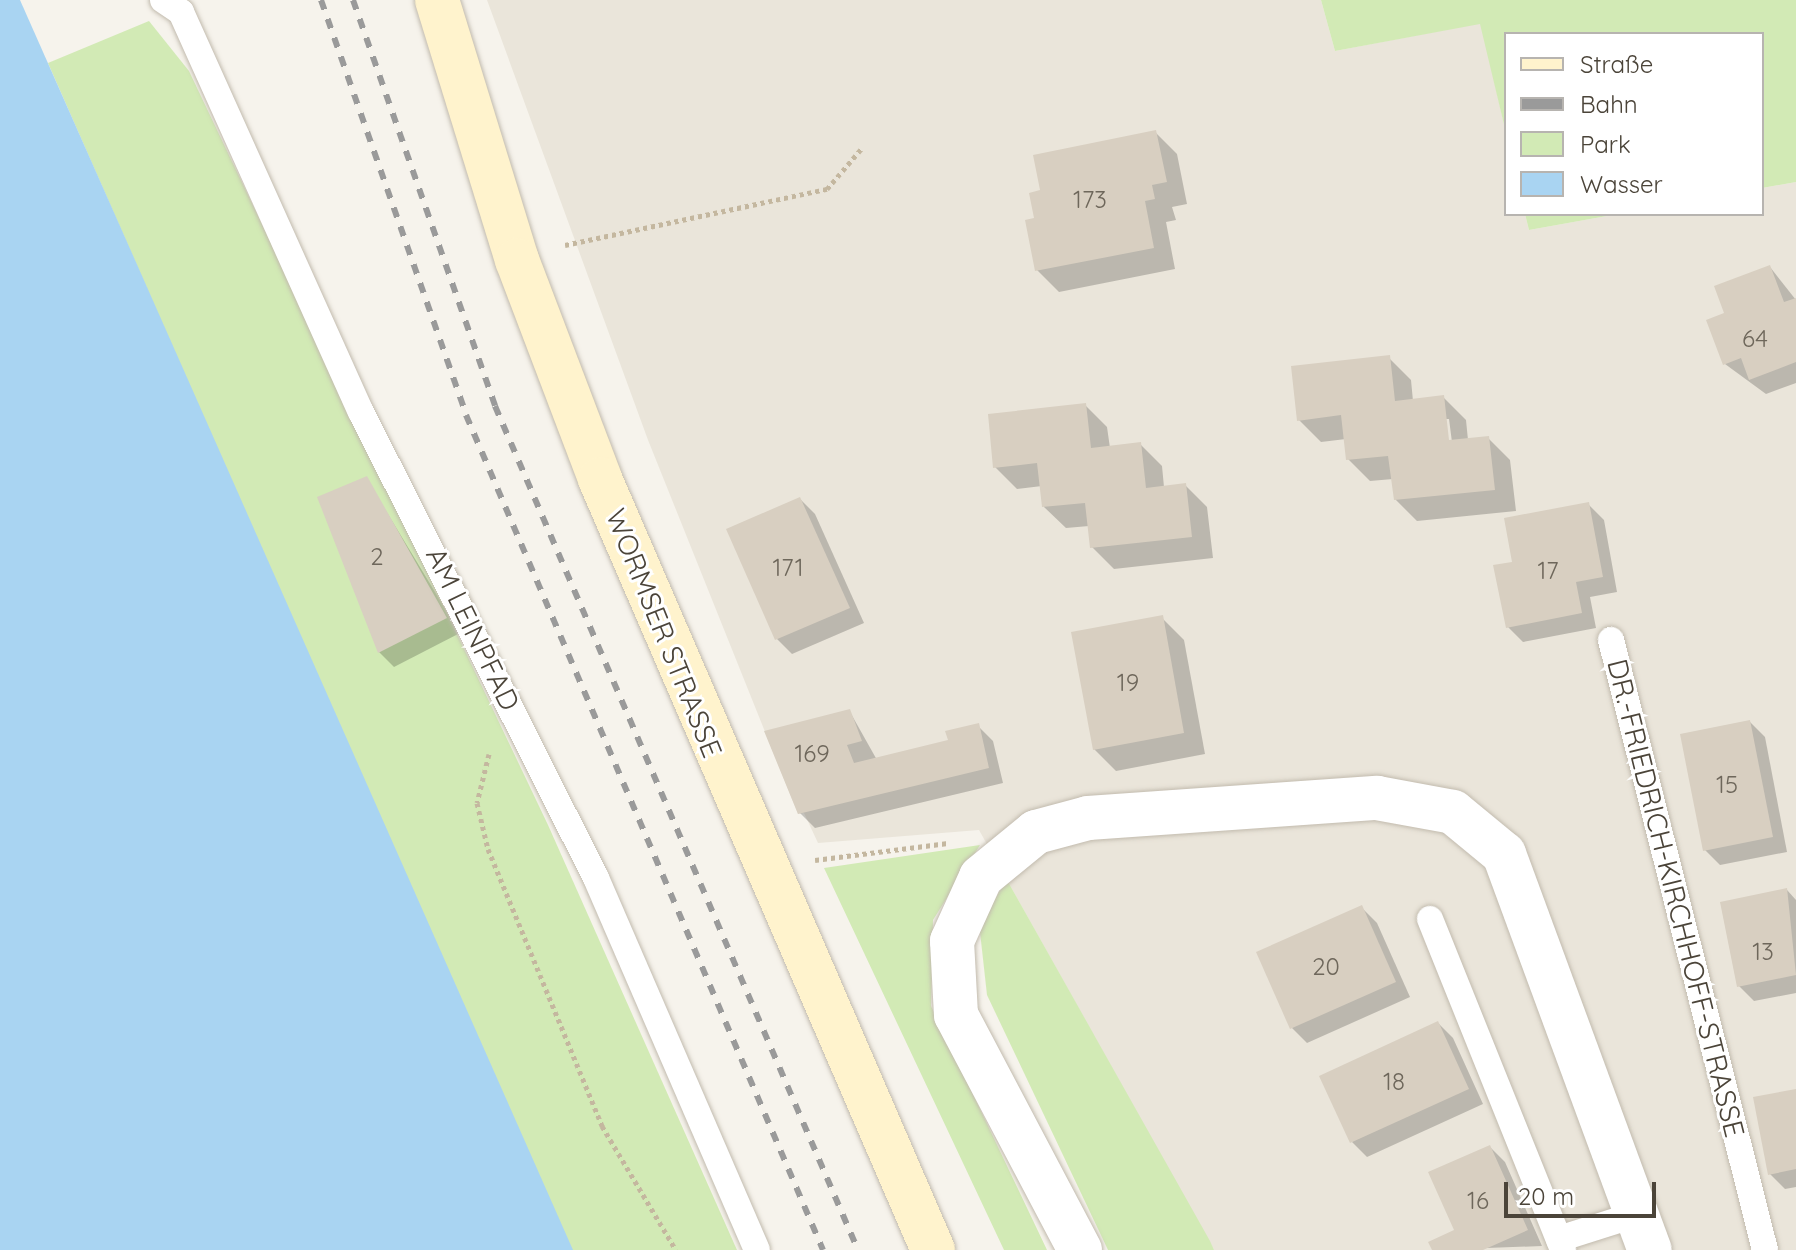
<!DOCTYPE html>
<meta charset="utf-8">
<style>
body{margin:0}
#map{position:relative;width:1796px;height:1250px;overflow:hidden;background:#f6f3ec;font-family:Quicksand,sans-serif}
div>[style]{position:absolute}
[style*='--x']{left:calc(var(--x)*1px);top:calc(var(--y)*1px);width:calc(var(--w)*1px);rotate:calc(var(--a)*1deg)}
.residential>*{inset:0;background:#eae5da}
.green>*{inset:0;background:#d2eab5}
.water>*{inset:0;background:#a9d4f2}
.shadow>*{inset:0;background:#0003}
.building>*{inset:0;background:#d8cfc1}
.path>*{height:5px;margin-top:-2.5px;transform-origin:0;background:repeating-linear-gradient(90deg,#c4b79f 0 4px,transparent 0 8px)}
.roads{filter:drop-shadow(0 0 2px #c2bbae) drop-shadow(0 0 2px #c2bbae)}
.service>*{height:26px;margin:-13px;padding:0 13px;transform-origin:13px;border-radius:13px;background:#fff}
.minor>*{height:44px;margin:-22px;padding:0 22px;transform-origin:22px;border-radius:22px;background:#fff}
.secondary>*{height:44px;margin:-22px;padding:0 22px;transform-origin:22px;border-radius:22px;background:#fff3cd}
.rail>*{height:6px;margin-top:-3px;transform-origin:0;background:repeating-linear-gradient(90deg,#9a9a9a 0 10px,transparent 0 20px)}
span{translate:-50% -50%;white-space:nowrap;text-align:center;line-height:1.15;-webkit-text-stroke:6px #fff;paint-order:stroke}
.number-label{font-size:24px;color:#6e675b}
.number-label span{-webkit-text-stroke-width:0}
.street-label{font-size:28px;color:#4b4439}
.legend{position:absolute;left:1504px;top:32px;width:260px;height:184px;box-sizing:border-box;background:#fff;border:2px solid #b7b4b0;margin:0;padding:10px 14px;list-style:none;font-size:24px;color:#4b4439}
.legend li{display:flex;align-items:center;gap:16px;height:40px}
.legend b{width:40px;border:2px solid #b7b4b0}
.scale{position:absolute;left:1504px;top:1182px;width:152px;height:36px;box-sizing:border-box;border:4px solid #4b4439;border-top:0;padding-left:10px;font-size:24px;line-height:28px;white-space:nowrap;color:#4b4439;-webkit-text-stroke:6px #fff;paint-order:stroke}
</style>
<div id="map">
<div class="residential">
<i style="clip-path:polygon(487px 0,1321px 0,1335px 51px,1481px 23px,1506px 133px,1506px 214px,1525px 214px,1529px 230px,1618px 214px,1762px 214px,1762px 188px,1796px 182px,1796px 1250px,1214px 1250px,979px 830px,818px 843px,804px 813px,798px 814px,648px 440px)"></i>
</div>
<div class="green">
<i style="clip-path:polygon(1321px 0,1796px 0,1796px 182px,1762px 188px,1762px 34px,1506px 34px,1506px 133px,1480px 24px,1335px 51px)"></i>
<i style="clip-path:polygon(149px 21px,189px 71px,548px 825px,737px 1250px,569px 1250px,48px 63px)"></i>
<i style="clip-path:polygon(1525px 214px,1618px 214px,1529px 230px)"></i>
<i style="clip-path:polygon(980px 845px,933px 920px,931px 1006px,1047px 1250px,1004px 1250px,824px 868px)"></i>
<i style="clip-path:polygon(1007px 880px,1210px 1241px,1214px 1250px,1108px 1250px,987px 995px,979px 923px)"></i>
</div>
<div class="water">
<i style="clip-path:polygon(0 0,20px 0,573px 1250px,0 1250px)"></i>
</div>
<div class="shadow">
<i style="clip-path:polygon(1155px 132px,1177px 154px,1187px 204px,1172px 207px,1176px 220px,1166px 222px,1175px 269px,1059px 292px,1037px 270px,1042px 191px)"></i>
<i style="clip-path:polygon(1770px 267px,1796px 300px,1796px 383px,1766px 394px,1725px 364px,1726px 314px)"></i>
<i style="clip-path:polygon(evenodd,1389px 358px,1411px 380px,1413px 401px,1444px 398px,1466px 420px,1468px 440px,1488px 438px,1510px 460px,1516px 511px,1417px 521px,1395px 499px,1393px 479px,1370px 481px,1348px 459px,1346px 439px,1321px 442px,1299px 420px,1389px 358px,1445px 419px,1449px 419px,1453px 450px,1449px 450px,1445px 419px)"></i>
<i style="clip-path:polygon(1085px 405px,1107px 427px,1110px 448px,1140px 444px,1162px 466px,1164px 487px,1185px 485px,1207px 507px,1213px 558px,1114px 569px,1092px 547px,1089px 526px,1066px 528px,1044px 507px,1042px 486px,1017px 489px,995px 467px)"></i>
<i style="clip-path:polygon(366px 478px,460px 633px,394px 667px,379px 652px)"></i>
<i style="clip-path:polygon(800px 499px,815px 514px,864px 623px,792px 654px,777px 639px,728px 530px)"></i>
<i style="clip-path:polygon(1588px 504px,1604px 520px,1617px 592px,1590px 597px,1596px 628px,1523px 642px,1508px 627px,1514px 564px)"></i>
<i style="clip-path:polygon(1162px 618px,1184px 640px,1205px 754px,1116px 771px,1094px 749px)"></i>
<i style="clip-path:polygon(850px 712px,877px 760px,951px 742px,978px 726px,993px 741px,1003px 783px,815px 828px,800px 813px)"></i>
<i style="clip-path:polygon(1750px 722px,1765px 737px,1787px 852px,1720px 865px,1705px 850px)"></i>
<i style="clip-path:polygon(1787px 890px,1796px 900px,1796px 993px,1754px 1001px,1739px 986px)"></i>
<i style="clip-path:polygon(1362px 908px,1377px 923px,1410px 997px,1307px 1043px,1292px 1028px)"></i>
<i style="clip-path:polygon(1438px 1023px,1453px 1038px,1483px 1104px,1367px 1157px,1352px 1142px)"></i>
<i style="clip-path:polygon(1796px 1091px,1796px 1187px,1785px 1189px,1770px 1174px)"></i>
<i style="clip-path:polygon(1490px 1147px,1505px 1162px,1542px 1246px,1434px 1250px,1457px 1231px)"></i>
</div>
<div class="building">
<i style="clip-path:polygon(1156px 130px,1167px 182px,1152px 185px,1155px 199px,1145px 201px,1154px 248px,1035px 271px,1025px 220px,1034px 218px,1029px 193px,1040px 190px,1033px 155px)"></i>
<i style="clip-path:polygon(1770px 265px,1784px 302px,1796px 298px,1796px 362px,1749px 380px,1741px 358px,1723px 365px,1706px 320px,1724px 313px,1714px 286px)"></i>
<i style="clip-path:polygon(1390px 355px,1395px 401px,1444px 395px,1449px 440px,1489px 436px,1495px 490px,1394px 500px,1388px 456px,1346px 460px,1341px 415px,1297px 421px,1291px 366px)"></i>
<i style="clip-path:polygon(1086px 403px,1091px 448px,1141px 442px,1146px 488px,1186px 483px,1192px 537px,1090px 548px,1085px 503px,1042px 507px,1037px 463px,993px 468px,988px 414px)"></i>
<i style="clip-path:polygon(367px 476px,447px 618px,378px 653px,317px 497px)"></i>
<i style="clip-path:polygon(800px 497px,850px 608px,775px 640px,726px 529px)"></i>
<i style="clip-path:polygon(1589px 502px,1603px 577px,1576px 582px,1582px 613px,1506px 628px,1493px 565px,1512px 562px,1504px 518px)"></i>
<i style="clip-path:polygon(1163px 615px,1184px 733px,1093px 750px,1071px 632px)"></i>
<i style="clip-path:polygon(850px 709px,862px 741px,847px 745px,854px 763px,948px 740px,945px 731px,979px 723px,989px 768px,798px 814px,764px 731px)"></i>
<i style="clip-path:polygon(1750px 720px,1773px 837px,1703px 851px,1680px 734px)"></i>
<i style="clip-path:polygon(1787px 888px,1796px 975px,1737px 987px,1720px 902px)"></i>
<i style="clip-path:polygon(1362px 905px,1396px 982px,1290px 1029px,1256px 952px)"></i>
<i style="clip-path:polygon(1438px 1021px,1469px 1089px,1350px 1143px,1319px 1076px)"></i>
<i style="clip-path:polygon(1796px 1089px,1796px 1169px,1768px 1175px,1753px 1097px)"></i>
<i style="clip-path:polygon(1490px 1145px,1528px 1230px,1483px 1250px,1432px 1250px,1428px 1242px,1454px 1230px,1428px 1172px)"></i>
</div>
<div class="path">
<i style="--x:565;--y:245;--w:268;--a:-12.1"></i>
<i style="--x:827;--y:189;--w:54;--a:-49.5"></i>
<i style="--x:489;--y:754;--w:50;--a:103.8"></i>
<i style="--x:477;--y:803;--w:47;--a:76.6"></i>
<i style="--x:488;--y:849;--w:300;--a:67.6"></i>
<i style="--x:602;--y:1126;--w:144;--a:59.2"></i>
<i style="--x:815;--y:860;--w:134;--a:-7.3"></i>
</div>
<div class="roads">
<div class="service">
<i style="--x:163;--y:0;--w:22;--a:34"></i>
<i style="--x:181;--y:12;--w:439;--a:65.8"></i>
<i style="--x:361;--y:412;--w:522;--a:63.24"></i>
<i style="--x:596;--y:878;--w:405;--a:66.6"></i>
<i style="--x:1611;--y:640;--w:629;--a:75.83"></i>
<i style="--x:1430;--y:919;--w:357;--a:68.1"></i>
<i style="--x:1559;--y:1239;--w:83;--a:-17.6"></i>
</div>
<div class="minor">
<i style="--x:1080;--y:1250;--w:266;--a:-117.8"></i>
<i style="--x:956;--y:1015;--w:74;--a:-93.1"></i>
<i style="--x:952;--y:941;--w:70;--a:-65.6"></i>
<i style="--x:981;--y:877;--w:71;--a:-39.3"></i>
<i style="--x:1036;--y:832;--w:54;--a:-15.1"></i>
<i style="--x:1088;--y:818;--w:290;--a:-4"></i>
<i style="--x:1377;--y:798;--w:77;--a:10.4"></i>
<i style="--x:1453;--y:812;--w:66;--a:39.5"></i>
<i style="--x:1504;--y:854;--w:422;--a:69.8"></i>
</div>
<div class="secondary">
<i style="--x:437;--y:0;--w:272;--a:72.9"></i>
<i style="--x:517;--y:260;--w:234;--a:69.2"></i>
<i style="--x:600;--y:479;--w:840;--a:66.64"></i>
</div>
</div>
<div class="rail">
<i style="--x:321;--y:0;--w:440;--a:70.7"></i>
<i style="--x:466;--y:415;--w:908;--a:66.85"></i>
<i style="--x:353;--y:0;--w:430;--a:70.7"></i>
<i style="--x:495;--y:406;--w:919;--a:66.73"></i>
</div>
<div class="number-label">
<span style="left:1090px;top:200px">173</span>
<span style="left:1755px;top:339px">64</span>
<span style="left:377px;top:557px">2</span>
<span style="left:788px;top:568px">171</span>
<span style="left:1548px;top:571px">17</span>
<span style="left:1128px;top:683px">19</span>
<span style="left:812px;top:754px">169</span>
<span style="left:1727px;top:785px">15</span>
<span style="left:1763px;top:952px">13</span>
<span style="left:1326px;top:967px">20</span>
<span style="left:1394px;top:1082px">18</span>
<span style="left:1478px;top:1201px">16</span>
</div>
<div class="street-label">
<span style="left:473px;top:629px;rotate:64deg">AM LEINPFAD</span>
<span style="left:664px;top:633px;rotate:68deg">WORMSER STRASSE</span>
<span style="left:1676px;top:898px;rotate:76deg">DR.-FRIEDRICH-KIRCHHOFF-STRASSE</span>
</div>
<ul class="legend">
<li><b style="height:10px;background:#fff3cd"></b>Straße</li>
<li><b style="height:10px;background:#9a9a9a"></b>Bahn</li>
<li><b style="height:22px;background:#d2eab5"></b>Park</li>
<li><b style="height:22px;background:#a9d4f2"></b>Wasser</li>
</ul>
<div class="scale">20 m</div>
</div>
